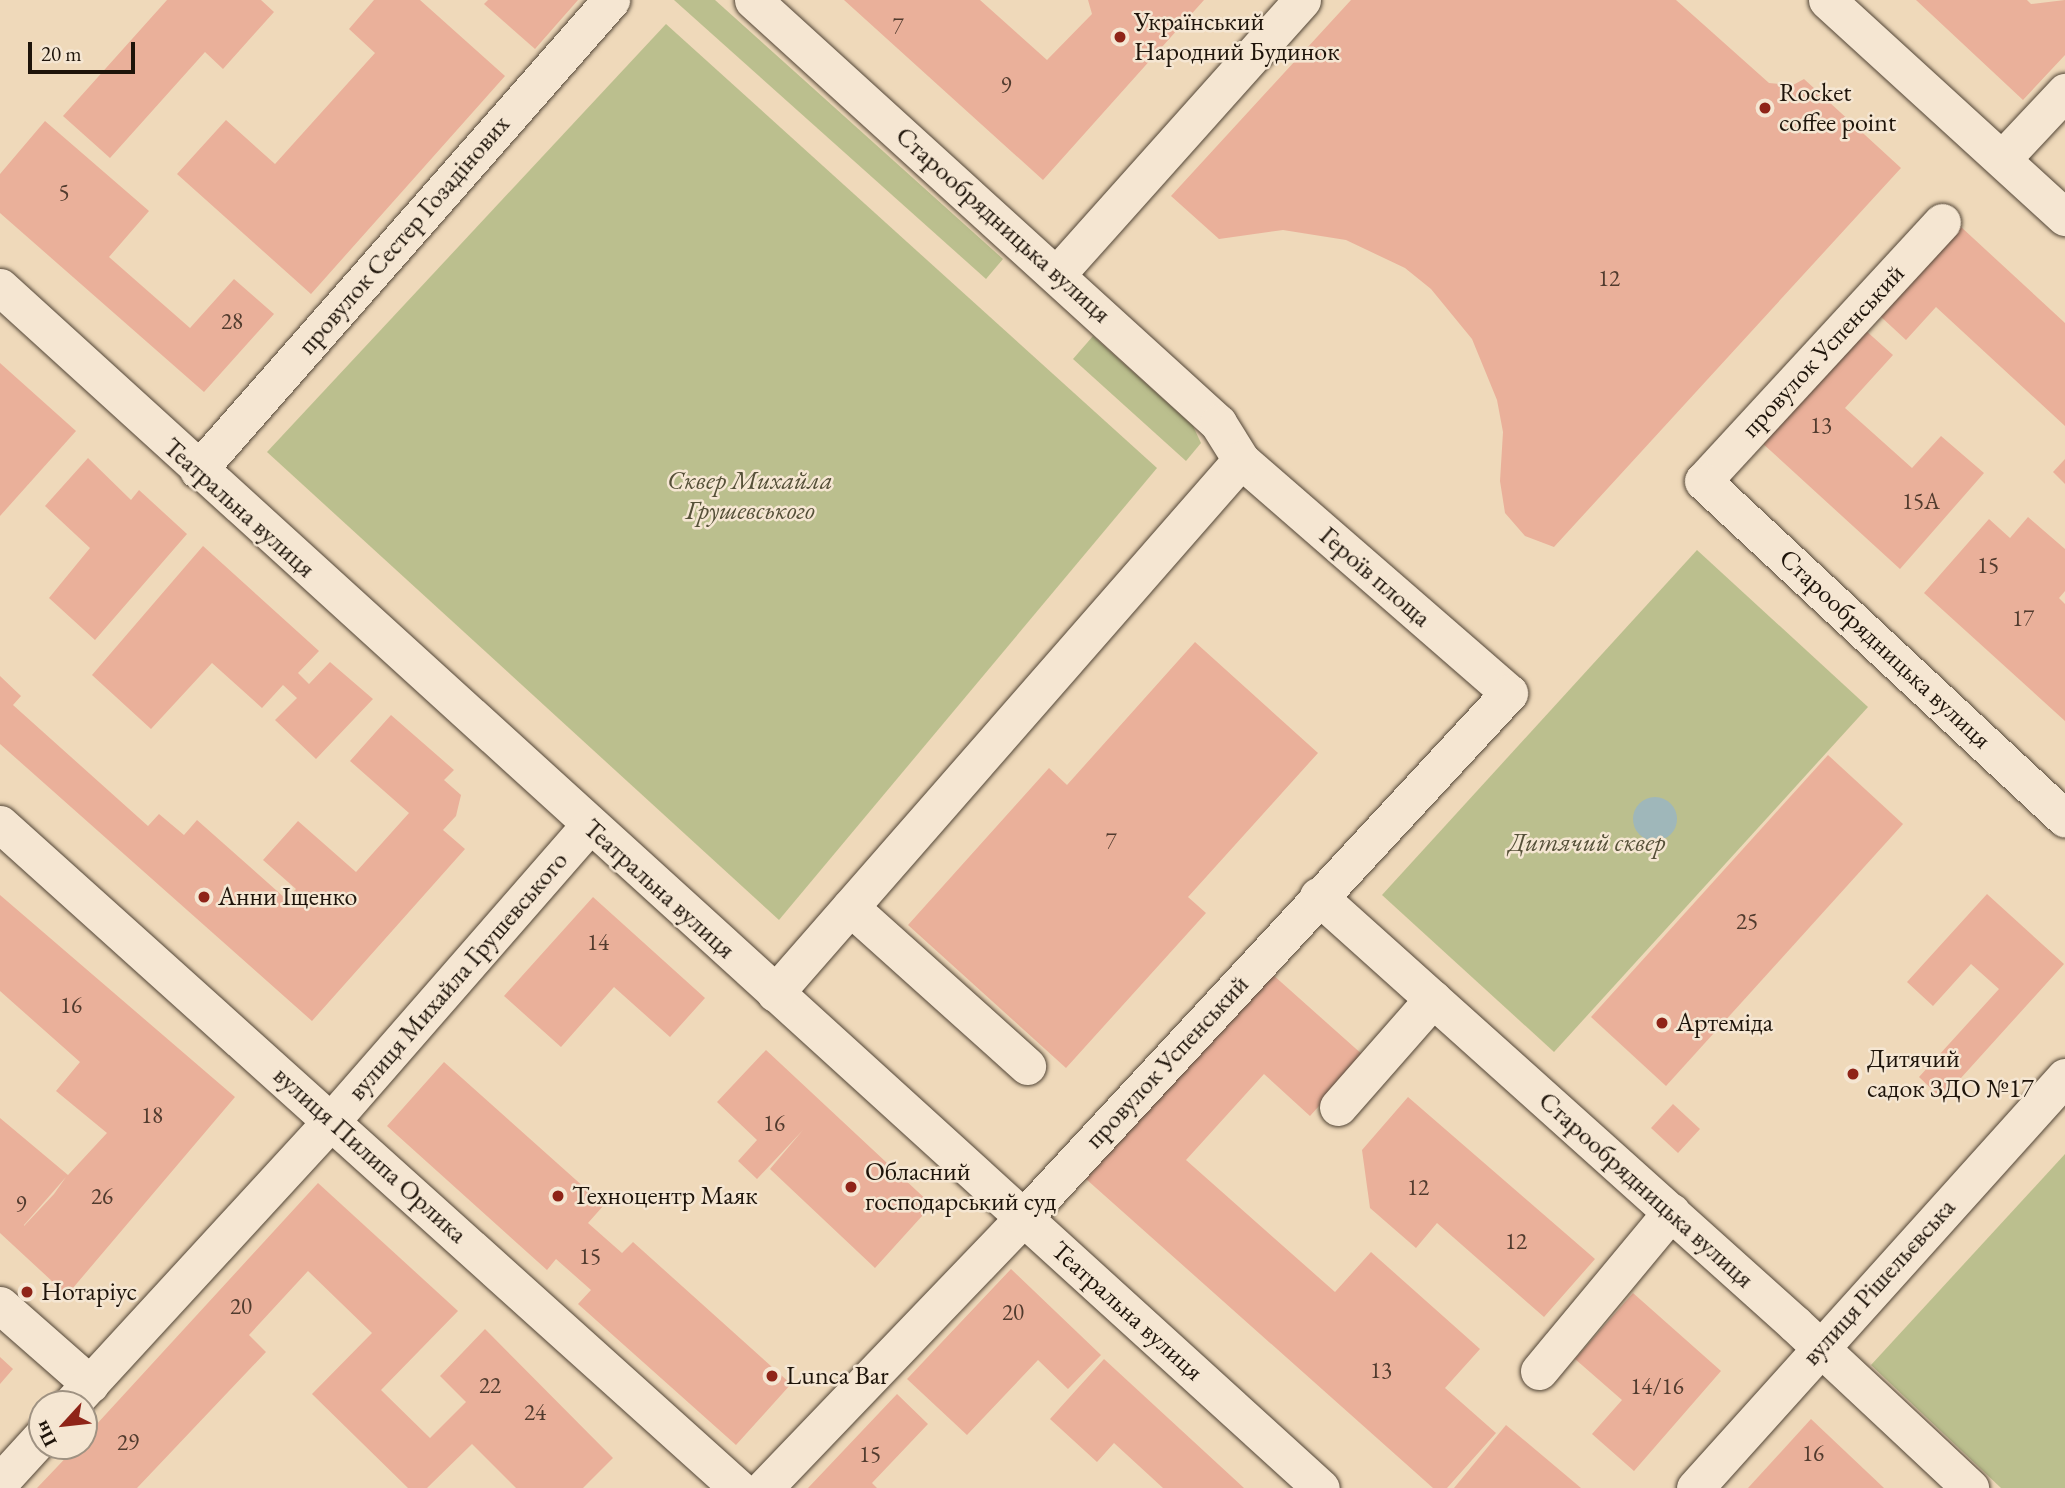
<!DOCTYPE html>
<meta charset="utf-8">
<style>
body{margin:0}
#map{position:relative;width:2065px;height:1488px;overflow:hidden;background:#efd9ba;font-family:"EB Garamond",serif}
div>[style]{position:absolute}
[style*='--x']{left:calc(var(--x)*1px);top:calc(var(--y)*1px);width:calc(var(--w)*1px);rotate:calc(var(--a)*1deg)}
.green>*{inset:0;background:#bbbf8e}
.water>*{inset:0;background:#9fb7ba}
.round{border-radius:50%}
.building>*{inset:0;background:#eab09a}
.roads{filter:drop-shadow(0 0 2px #524536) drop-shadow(0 0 2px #524536)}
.minor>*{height:37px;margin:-18.5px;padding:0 18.5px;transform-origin:18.5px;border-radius:18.5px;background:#f5e6d2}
.dots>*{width:19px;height:19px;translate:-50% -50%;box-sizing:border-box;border:4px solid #f5e6d2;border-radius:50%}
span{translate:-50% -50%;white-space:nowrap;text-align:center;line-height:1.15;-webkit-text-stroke:5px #f5e6d2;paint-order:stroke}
.number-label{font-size:23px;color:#513b2e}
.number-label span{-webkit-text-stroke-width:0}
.poi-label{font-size:26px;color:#1e140a}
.left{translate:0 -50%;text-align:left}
.street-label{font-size:26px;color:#1e140a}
.park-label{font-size:26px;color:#555038;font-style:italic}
.north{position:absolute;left:28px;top:1390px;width:70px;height:70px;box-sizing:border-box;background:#f5e6d2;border:2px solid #9f9282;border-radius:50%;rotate:243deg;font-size:19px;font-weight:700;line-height:28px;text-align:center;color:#1e140a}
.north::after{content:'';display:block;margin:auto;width:24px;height:32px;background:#8f2418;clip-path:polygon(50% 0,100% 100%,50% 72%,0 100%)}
.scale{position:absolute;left:28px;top:42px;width:107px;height:32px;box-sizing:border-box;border:4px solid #1e140a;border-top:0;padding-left:9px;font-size:21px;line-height:24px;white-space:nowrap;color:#1e140a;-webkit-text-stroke:5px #f5e6d2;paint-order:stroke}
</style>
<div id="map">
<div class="green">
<i style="clip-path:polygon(674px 0,715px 0,1003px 259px,986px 279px)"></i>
<i style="clip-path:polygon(666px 24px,1157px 468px,779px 920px,267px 452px)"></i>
<i style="clip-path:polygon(1093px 336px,1193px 426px,1201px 443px,1186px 461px,1073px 359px)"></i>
<i style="clip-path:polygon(1697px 550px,1868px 707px,1554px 1052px,1382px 895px)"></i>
<i style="clip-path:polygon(2065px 1154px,2065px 1488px,2001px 1488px,1871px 1365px)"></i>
</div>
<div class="water">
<i class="round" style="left:1633px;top:797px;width:44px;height:44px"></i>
</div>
<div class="building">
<i style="clip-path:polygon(167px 0,261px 0,274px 12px,223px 69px,205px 52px,110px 158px,63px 116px)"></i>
<i style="clip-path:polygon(374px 0,420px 0,505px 76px,311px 294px,177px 174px,226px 120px,275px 164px,375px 53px,349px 29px)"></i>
<i style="clip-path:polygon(488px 0,578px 0,535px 49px,484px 4px)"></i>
<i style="clip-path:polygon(844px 0,980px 0,1047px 60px,1092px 14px,1088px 0,1204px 0,1043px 180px)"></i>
<i style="clip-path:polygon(1351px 0,1676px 0,1769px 83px,1793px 85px,1804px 79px,1901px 168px,1554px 547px,1525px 536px,1505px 513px,1500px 481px,1503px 432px,1497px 400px,1472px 339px,1431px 289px,1405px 268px,1346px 240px,1283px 230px,1219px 239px,1171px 196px)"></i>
<i style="clip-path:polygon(1916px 0,2027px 0,2031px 4px,2065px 0,2065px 55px,2023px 100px)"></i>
<i style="clip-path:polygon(45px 121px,149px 211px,109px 257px,190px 328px,234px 279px,274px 314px,204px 392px,0 213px,0 174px)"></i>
<i style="clip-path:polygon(1960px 226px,2065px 323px,2065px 426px,1936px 307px,1906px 340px,1879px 315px)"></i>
<i style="clip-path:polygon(1864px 329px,1893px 355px,1845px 408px,1912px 468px,1941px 436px,1984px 473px,1900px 569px,1761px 442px)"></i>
<i style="clip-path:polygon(0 363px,76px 431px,0 516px)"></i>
<i style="clip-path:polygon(88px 458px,131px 500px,139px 490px,187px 534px,95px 640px,49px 598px,90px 548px,45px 506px)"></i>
<i style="clip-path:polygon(2065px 459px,2065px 484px,2053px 472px)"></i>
<i style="clip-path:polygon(2028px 517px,2065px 549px,2065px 591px,2059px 598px,2065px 604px,2065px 721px,1924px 593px,1989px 519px,2010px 538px)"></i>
<i style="clip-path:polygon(203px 546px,319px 651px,298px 673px,309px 684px,330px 662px,373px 699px,316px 759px,275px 720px,297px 698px,283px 685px,262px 708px,212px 663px,151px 729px,92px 675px)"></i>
<i style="clip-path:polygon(1195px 642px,1318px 753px,1188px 897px,1206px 913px,1066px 1068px,908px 925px,1049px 768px,1067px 785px)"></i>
<i style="clip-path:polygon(0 676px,21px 696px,13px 705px,148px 826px,159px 814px,184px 835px,197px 820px,286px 899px,296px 889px,263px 860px,298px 821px,356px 872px,409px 813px,350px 761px,391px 715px,454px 770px,444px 780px,461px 795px,456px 816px,443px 830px,465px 849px,312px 1021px,0 744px)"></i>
<i style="clip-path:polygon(1828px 755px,1903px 824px,1666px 1086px,1591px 1017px)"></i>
<i style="clip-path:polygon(1987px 894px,2064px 964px,1942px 1099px,1919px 1077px,1999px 989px,1971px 964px,1933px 1006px,1907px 982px)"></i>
<i style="clip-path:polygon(evenodd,0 895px,235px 1097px,67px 1295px,0 1233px,0 1118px,68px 1175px,107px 1133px,56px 1091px,80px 1062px,0 991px,0 895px,66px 1177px,54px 1194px,24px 1226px,24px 1225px,66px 1177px)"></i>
<i style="clip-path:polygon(593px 897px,705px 998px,670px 1037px,614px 987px,561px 1047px,504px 996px)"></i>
<i style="clip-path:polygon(1272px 974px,1364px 1056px,1310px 1116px,1264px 1074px,1186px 1160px,1335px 1292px,1371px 1252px,1480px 1349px,1445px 1388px,1496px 1433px,1447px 1488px,1433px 1488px,1086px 1179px)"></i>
<i style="clip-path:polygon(766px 1050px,932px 1205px,875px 1268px,770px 1169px,803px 1130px,757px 1179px,738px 1161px,757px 1140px,717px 1102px)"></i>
<i style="clip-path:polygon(444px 1062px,604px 1205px,588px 1223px,622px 1253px,633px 1242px,791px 1384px,736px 1445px,578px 1304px,591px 1290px,556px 1259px,547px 1270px,387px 1126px)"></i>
<i style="clip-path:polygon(1408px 1097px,1595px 1259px,1544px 1317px,1437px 1223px,1416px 1248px,1370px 1208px,1362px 1150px)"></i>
<i style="clip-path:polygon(1673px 1104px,1700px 1129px,1678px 1153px,1651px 1128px)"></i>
<i style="clip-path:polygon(318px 1183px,458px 1311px,381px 1390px,430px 1438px,466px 1402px,440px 1376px,485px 1329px,613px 1458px,583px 1488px,516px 1488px,472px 1444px,427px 1488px,408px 1488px,312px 1394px,372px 1333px,308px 1271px,249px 1335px,266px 1352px,137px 1488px,37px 1488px,77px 1446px,84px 1446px,84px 1438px)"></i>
<i style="clip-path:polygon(1011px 1269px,1101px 1355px,1068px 1389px,1038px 1360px,967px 1435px,907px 1379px)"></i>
<i style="clip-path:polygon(1633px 1293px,1721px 1371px,1634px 1471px,1592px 1434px,1622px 1400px,1575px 1359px)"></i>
<i style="clip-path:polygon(0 1357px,13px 1369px,0 1384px)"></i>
<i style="clip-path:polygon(1104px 1359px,1244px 1488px,1163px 1488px,1114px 1443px,1097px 1462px,1050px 1419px)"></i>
<i style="clip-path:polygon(897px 1394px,928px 1424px,872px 1483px,877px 1488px,808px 1488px)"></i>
<i style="clip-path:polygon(1811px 1419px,1884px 1488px,1748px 1488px)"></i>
<i style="clip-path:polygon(1506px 1425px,1581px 1488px,1454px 1488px)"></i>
</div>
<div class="roads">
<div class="minor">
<i style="--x:753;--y:0;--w:629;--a:42.29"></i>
<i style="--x:1218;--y:423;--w:44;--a:58.1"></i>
<i style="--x:1241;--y:460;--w:355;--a:41"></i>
<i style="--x:1509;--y:693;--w:714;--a:132.79"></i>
<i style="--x:1024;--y:1217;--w:376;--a:133.8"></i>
<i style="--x:1827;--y:0;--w:322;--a:42.4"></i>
<i style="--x:2003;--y:158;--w:91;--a:-46.8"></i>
<i style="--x:1942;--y:222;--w:352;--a:132.7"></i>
<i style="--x:1703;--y:481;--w:495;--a:43"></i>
<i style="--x:1058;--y:273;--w:366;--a:-48.2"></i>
<i style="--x:0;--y:287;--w:1785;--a:42.28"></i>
<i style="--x:198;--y:470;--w:626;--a:-48.69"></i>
<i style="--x:0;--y:824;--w:993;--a:41.98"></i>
<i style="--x:1318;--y:896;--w:641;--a:41.9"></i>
<i style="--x:1795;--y:1324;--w:240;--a:43.1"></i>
<i style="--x:850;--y:907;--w:238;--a:41.9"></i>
<i style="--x:775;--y:993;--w:708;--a:-48.84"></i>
<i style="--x:1338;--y:1107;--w:144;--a:-48.7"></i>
<i style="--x:0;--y:1305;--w:120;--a:41.3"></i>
<i style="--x:1539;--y:1371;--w:207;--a:-50.3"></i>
<i style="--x:71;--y:1404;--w:386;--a:-47.4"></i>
<i style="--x:332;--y:1120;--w:389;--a:-48.9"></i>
<i style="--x:0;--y:1482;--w:62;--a:-47.6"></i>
<i style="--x:1695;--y:1488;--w:553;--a:-48.01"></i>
</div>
</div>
<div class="dots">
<i style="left:1120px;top:37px;background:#8f2418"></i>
<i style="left:1765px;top:108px;background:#8f2418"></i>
<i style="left:204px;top:897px;background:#8f2418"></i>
<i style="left:1662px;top:1023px;background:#8f2418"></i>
<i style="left:1853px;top:1074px;background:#8f2418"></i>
<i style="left:851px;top:1187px;background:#8f2418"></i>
<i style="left:558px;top:1196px;background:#8f2418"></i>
<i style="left:27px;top:1292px;background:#8f2418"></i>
<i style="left:772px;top:1376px;background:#8f2418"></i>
</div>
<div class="number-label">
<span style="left:898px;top:26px">7</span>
<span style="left:1006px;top:85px">9</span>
<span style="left:64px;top:192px">5</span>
<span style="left:1609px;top:278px">12</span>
<span style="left:232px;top:321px">28</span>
<span style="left:1821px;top:425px">13</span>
<span style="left:1921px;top:501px">15А</span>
<span style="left:1988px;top:565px">15</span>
<span style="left:2023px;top:618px">17</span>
<span style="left:1111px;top:841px">7</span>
<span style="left:1747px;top:921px">25</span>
<span style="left:598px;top:942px">14</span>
<span style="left:71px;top:1005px">16</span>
<span style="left:152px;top:1115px">18</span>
<span style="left:774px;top:1123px">16</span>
<span style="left:1418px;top:1187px">12</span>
<span style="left:102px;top:1196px">26</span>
<span style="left:21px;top:1204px">9</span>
<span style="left:1516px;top:1241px">12</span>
<span style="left:590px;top:1256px">15</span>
<span style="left:241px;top:1306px">20</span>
<span style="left:1013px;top:1312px">20</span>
<span style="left:1381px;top:1370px">13</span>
<span style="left:490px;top:1385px">22</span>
<span style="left:1657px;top:1386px">14/16</span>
<span style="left:535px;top:1412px">24</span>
<span style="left:128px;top:1442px">29</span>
<span style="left:1813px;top:1453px">16</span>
<span style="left:870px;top:1454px">15</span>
</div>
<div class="poi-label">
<span class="left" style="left:1134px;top:37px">Український<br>Народний Будинок</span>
<span class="left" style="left:1779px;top:108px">Rocket<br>coffee point</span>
<span class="left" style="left:218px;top:897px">Анни Іщенко</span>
<span class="left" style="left:1676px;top:1023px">Артеміда</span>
<span class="left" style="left:1867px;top:1074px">Дитячий<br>садок ЗДО №17</span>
<span class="left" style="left:865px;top:1187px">Обласний<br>господарський суд</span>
<span class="left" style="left:572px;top:1196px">Техноцентр Маяк</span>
<span class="left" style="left:41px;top:1292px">Нотаріус</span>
<span class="left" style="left:786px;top:1376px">Lunca Bar</span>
</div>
<div class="street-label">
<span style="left:1003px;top:225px;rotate:42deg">Старообрядницька вулиця</span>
<span style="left:404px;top:235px;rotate:-49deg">провулок Сестер Гозадінових</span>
<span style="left:1823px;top:351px;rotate:-47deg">провулок Успенський</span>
<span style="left:239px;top:508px;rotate:42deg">Театральна вулиця</span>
<span style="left:1375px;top:577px;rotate:41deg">Героїв площа</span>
<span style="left:1885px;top:649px;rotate:43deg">Старообрядницька вулиця</span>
<span style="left:659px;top:889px;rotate:42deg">Театральна вулиця</span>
<span style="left:458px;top:976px;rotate:-49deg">вулиця Михайла Грушевського</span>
<span style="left:1167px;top:1062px;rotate:-47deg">провулок Успенський</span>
<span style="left:370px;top:1155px;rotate:42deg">вулиця Пилипа Орлика</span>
<span style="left:1646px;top:1190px;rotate:42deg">Старообрядницька вулиця</span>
<span style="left:1879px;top:1282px;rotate:-48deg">вулиця Рішельєвська</span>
<span style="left:1127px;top:1311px;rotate:42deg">Театральна вулиця</span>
</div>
<div class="park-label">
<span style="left:750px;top:496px">Сквер Михайла<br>Грушевського</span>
<span style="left:1587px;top:843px">Дитячий сквер</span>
</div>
<div class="north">Пн</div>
<div class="scale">20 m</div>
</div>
